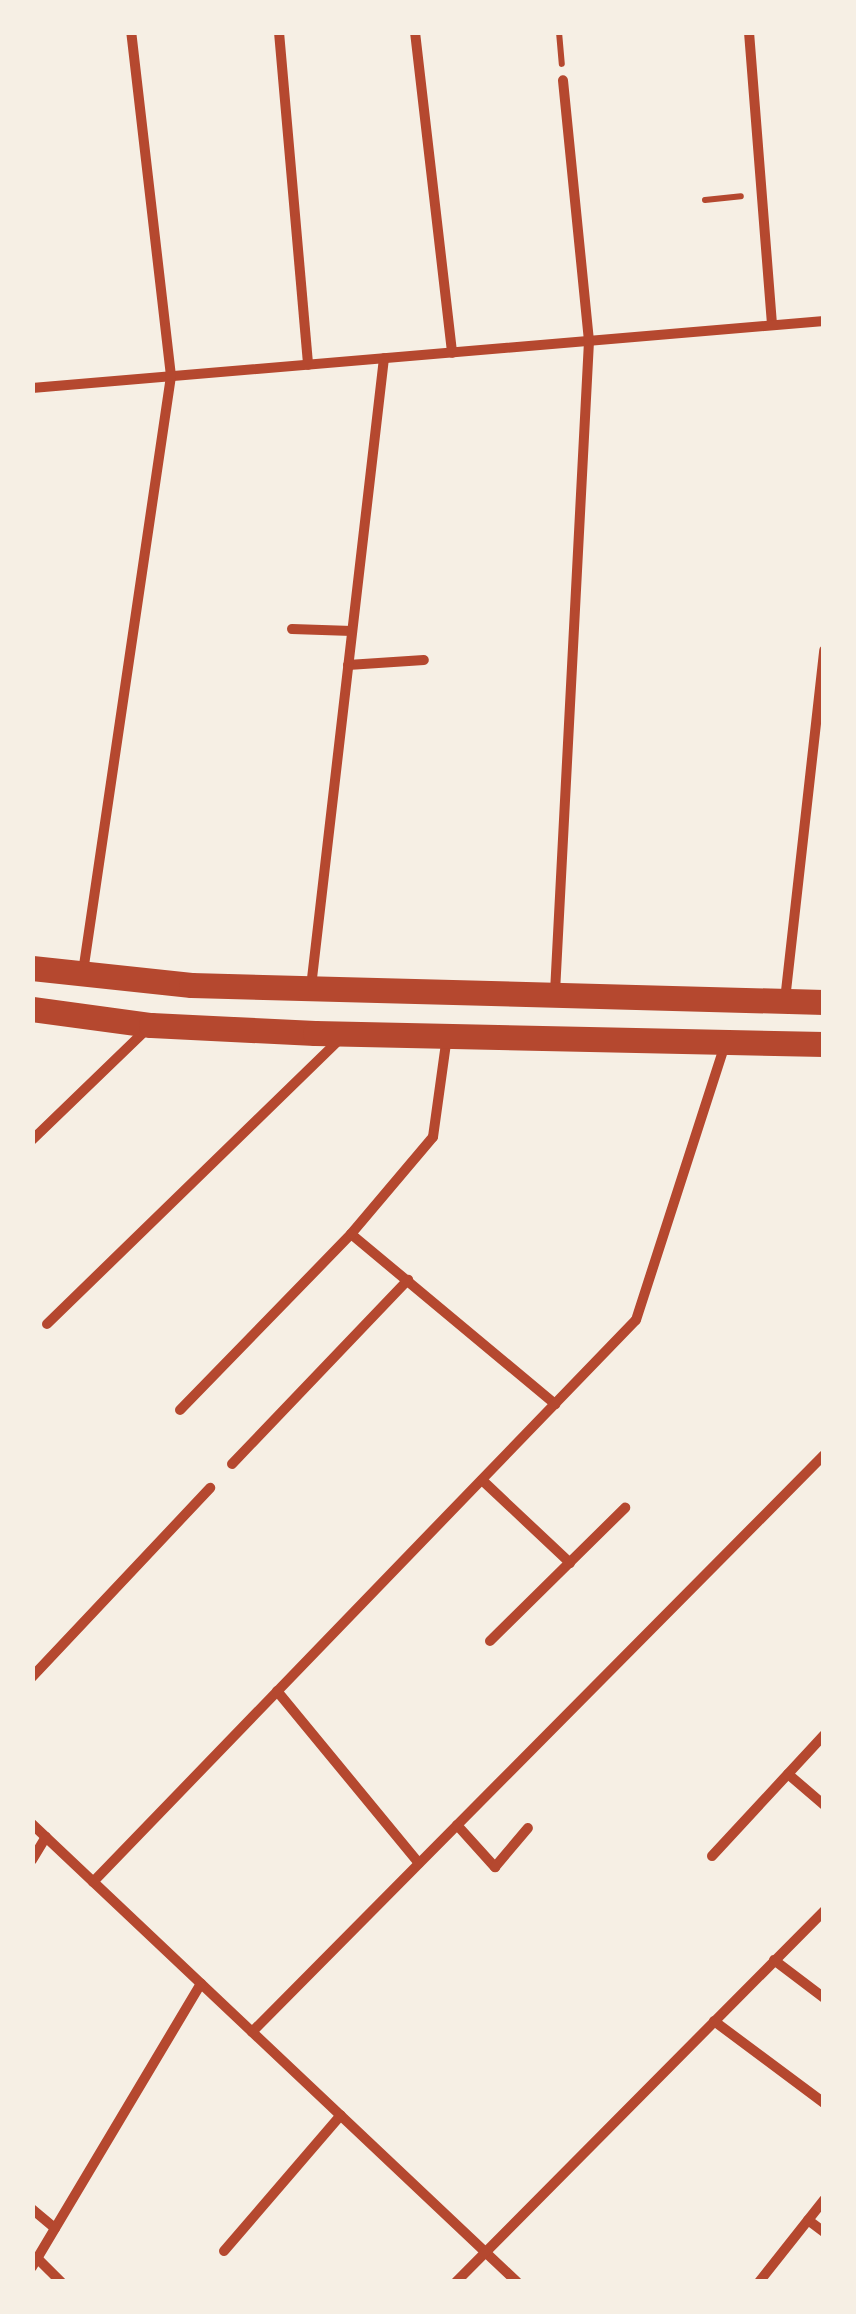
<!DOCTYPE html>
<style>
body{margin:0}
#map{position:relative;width:856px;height:2314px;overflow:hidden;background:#f6efe4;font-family:"Playfair Display",serif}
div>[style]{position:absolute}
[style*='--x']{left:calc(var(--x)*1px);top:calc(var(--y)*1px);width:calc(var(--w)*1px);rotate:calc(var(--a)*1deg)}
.path>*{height:6px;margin:-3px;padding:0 3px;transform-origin:3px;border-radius:3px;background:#b5482f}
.minor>*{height:10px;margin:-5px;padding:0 5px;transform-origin:5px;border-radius:5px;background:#b5482f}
.primary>*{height:25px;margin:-12.5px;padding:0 12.5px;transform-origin:12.5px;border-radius:12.5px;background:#b5482f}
span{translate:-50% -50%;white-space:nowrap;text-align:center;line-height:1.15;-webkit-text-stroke:8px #f6efe4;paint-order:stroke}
.frame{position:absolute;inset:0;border:35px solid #f6efe4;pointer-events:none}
</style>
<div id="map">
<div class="path">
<i style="--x:559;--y:32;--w:32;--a:85"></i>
<i style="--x:705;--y:200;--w:36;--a:-6"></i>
</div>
<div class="minor">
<i style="--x:279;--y:32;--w:334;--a:85"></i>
<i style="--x:415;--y:32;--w:323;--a:83.4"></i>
<i style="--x:749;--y:32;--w:294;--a:85.5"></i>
<i style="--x:32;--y:388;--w:795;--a:-4.84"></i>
<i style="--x:292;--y:629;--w:60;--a:1.9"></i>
<i style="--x:348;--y:665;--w:76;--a:-3.8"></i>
<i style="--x:83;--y:972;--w:602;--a:-81.6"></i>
<i style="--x:171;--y:376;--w:346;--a:-96.6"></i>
<i style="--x:311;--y:987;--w:633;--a:-83.38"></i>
<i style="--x:555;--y:992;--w:652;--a:-87.01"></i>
<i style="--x:589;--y:341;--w:262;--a:-95.7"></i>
<i style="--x:785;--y:1000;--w:352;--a:-83.6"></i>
<i style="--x:32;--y:1140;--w:160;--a:-44"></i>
<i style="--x:351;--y:1234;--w:266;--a:39.8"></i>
<i style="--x:47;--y:1324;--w:412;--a:-44.2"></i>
<i style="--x:180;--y:1410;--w:245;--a:-45.8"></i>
<i style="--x:351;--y:1234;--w:127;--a:-49.8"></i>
<i style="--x:433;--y:1137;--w:102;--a:-82.1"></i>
<i style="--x:232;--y:1464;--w:255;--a:-46.3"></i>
<i style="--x:482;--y:1480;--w:121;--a:43.3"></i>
<i style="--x:490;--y:1641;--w:190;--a:-44.6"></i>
<i style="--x:32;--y:1677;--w:260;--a:-46.7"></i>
<i style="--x:277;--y:1691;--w:223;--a:50.5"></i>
<i style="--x:788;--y:1774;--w:48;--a:40.7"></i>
<i style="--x:32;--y:1824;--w:667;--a:43.36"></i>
<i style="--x:457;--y:1825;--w:57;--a:47.9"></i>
<i style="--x:495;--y:1867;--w:51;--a:-49.8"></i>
<i style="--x:712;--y:1856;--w:165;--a:-47.2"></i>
<i style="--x:32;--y:1860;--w:27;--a:-59"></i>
<i style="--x:93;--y:1882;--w:781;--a:-45.99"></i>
<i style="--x:636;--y:1320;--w:293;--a:-72.1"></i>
<i style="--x:774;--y:1960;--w:63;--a:37.2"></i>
<i style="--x:714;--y:2021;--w:137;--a:36.7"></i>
<i style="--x:252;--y:2032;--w:812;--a:-45.25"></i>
<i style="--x:32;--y:2209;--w:30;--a:40"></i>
<i style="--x:808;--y:2220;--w:20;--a:37"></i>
<i style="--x:224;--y:2251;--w:179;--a:-49.3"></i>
<i style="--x:38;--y:2259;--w:33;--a:45"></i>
<i style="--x:32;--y:2267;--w:330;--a:-59.2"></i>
<i style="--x:456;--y:2282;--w:523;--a:-45.23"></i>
<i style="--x:759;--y:2282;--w:105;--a:-51.6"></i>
</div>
<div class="primary">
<i style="--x:32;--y:968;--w:160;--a:6.1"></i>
<i style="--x:191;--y:985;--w:633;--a:1.54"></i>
<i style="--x:32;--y:1009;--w:120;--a:7.7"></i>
<i style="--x:151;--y:1025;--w:164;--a:2.8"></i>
<i style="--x:315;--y:1033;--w:509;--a:1.24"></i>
</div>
<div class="frame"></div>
</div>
